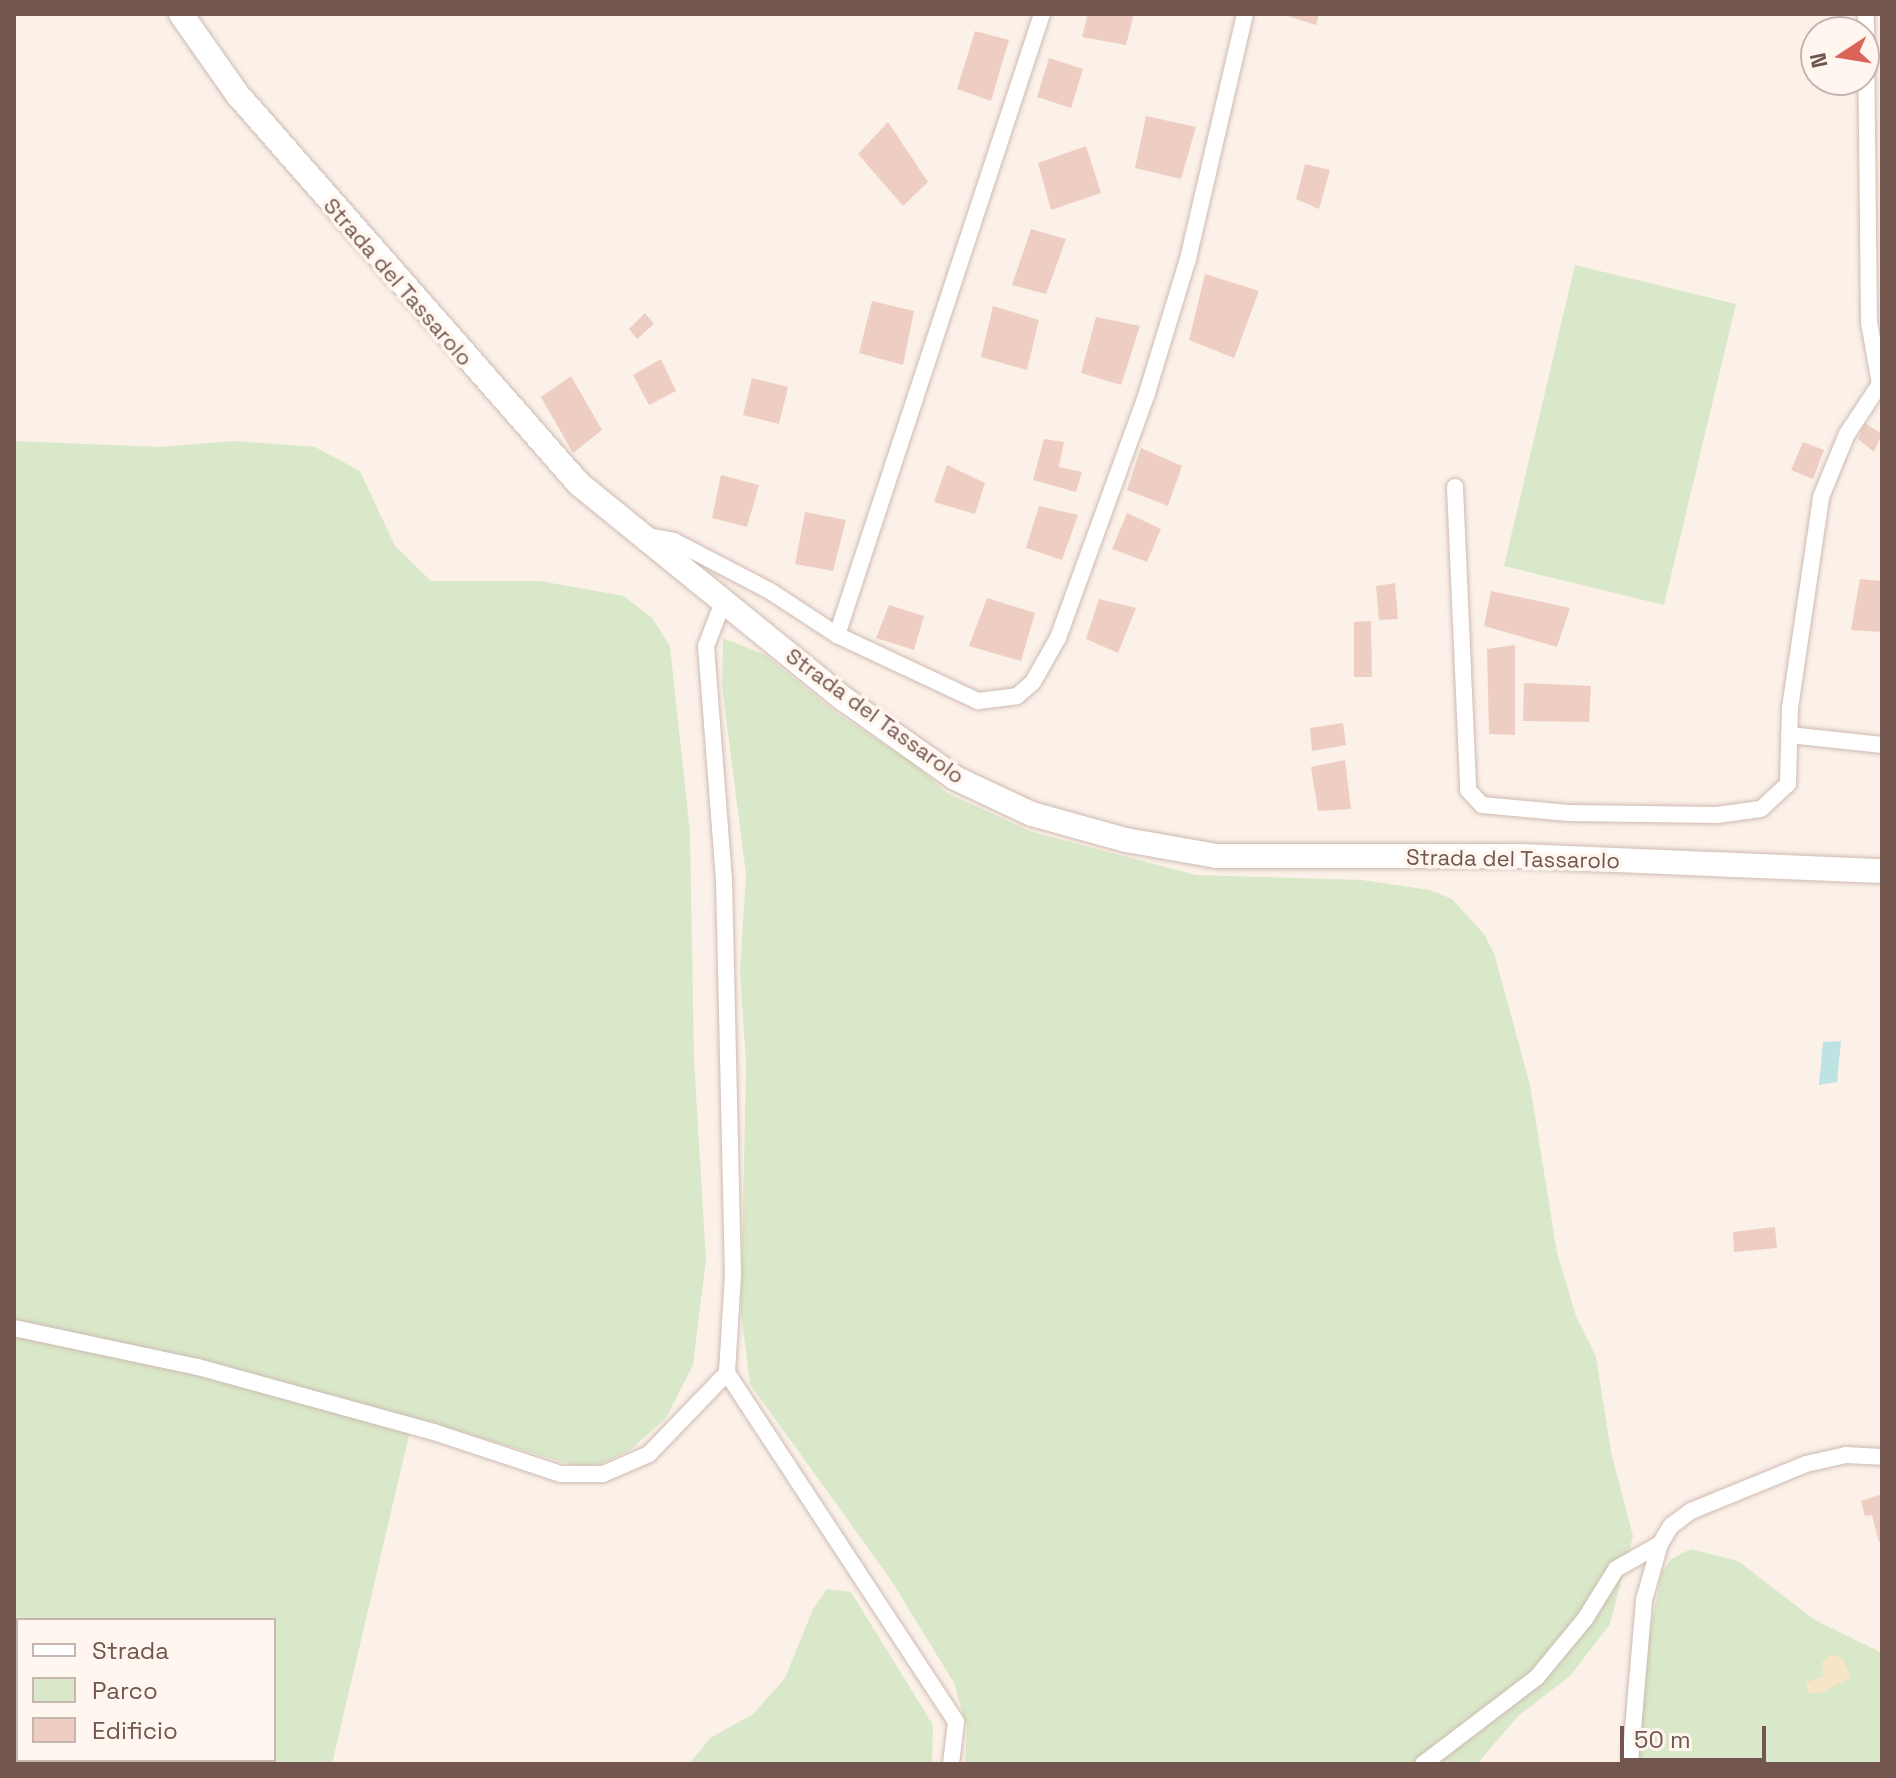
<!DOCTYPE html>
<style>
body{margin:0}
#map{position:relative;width:1896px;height:1778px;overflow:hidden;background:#fbf1e8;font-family:"Space Grotesk",sans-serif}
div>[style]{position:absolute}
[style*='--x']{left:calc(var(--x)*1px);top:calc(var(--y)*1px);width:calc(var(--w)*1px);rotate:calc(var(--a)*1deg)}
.green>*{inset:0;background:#d9e8c8}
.sand>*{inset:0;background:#f7e6c6}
.water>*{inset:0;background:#bee3e3}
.building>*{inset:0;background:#eecec2}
.roads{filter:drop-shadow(0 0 2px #cebab2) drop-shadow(0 0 2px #cebab2)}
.minor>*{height:16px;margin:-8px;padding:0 8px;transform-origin:8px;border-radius:8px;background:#fff}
.secondary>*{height:24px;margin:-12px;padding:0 12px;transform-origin:12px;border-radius:12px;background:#fff}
span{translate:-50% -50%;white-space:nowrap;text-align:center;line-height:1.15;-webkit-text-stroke:7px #fef6ef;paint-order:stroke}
.street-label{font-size:22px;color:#73564e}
.frame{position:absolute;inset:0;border:16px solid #73564e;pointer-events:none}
.legend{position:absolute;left:16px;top:1618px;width:260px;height:144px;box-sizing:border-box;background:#fef6ef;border:2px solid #c6b6af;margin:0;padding:10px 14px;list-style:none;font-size:24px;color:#73564e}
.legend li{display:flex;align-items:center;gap:16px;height:40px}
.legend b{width:40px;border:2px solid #c6b6af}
.north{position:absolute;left:1800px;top:16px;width:80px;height:80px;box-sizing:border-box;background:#fef6ef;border:2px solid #c6b6af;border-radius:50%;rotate:258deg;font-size:22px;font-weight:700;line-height:32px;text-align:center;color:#73564e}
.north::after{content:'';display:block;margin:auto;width:28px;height:36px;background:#da6458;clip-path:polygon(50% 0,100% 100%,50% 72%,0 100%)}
.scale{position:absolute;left:1620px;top:1726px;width:146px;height:36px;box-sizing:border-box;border:4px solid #73564e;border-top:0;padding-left:10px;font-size:24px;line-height:28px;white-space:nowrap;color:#73564e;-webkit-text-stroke:6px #fef6ef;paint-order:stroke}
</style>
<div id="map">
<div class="green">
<i style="clip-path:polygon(1575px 265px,1736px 304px,1664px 605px,1504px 566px)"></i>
<i style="clip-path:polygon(evenodd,14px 441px,160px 447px,234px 441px,315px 447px,360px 471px,395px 546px,431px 581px,540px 581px,624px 596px,652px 618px,670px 646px,690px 833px,694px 1061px,706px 1259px,693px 1365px,666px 1418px,630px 1450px,600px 1464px,576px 1466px,413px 1418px,332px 1764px,14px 1764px,14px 441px,18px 1620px,274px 1620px,274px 1760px,18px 1760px,18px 1620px)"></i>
<i style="clip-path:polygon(723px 638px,766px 655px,835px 712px,913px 763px,947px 793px,1032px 832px,1196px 875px,1362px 880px,1430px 890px,1452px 899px,1484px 934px,1494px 953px,1530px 1085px,1557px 1253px,1576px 1316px,1596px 1357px,1611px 1452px,1633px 1536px,1610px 1624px,1570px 1676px,1518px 1716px,1477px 1764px,965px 1764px,967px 1728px,954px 1683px,891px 1580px,750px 1384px,741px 1313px,746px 1064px,740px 971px,746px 874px,722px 686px)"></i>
<i style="clip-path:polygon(1691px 1549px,1738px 1561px,1815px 1620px,1882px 1653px,1882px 1764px,1638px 1764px,1647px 1646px,1662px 1572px,1671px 1559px)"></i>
<i style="clip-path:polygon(827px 1589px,851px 1592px,933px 1725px,932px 1764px,689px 1764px,710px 1738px,753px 1714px,785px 1678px,813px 1609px)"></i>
</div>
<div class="sand">
<i style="clip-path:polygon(1831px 1654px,1842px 1658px,1851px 1677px,1820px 1693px,1808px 1693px,1806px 1683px,1823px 1676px,1822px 1662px)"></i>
</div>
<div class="water">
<i style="clip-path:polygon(1841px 1041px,1837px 1082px,1819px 1085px,1823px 1042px)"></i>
</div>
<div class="building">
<i style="clip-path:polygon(1088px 14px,1134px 14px,1126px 45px,1082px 37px)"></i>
<i style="clip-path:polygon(1281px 14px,1319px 14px,1316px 25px)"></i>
<i style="clip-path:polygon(975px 31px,1009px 40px,991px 101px,957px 89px)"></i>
<i style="clip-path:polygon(1049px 58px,1083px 69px,1071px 108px,1037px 97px)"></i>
<i style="clip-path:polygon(1146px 116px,1196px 127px,1181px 179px,1135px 168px)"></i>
<i style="clip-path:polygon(888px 122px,928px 182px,903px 206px,858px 154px)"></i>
<i style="clip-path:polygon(1086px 146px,1101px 193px,1051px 210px,1038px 163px)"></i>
<i style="clip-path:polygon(1305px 164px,1330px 170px,1319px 209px,1296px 199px)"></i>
<i style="clip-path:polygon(1031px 229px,1066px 239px,1046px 294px,1012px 285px)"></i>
<i style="clip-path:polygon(1205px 274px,1259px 291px,1234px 358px,1189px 340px)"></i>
<i style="clip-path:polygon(872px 301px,914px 311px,903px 365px,859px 353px)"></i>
<i style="clip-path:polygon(993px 306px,1039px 320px,1027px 370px,981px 357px)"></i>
<i style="clip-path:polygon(645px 313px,654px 324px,637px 339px,629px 329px)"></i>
<i style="clip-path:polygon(1096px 317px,1140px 326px,1121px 385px,1081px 373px)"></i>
<i style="clip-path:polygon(661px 359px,676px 391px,649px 405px,633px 375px)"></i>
<i style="clip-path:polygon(571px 376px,602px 430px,573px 453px,541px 397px)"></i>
<i style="clip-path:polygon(752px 378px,788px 387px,779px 424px,743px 415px)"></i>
<i style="clip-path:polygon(1865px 423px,1882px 434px,1874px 452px,1858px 439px)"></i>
<i style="clip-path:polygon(1044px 439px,1064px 442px,1059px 467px,1082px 472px,1076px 492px,1033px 480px)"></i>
<i style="clip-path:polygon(1803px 442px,1824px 450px,1813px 479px,1791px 470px)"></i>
<i style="clip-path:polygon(1141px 448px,1182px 466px,1168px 506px,1127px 490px)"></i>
<i style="clip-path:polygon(947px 465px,985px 483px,975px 514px,934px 502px)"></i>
<i style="clip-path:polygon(721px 475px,759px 485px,747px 527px,712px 518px)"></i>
<i style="clip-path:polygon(1039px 506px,1078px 515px,1062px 560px,1026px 548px)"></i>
<i style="clip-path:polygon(805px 512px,846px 520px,833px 571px,795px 564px)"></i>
<i style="clip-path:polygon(1127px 513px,1161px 529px,1147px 562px,1112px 549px)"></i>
<i style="clip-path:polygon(1860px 579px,1882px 581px,1882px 632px,1851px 630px)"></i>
<i style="clip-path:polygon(1395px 583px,1398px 619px,1379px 620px,1376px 586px)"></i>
<i style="clip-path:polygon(1491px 591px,1570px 608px,1557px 647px,1484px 626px)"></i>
<i style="clip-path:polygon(987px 598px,1035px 613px,1021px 661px,969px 646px)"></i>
<i style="clip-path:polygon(1099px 599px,1136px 608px,1118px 653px,1086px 639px)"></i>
<i style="clip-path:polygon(889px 605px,924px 616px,914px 650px,876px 638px)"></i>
<i style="clip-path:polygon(1371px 621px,1372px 677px,1354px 677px,1354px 622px)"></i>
<i style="clip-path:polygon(1515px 645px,1515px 735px,1489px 734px,1487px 649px)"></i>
<i style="clip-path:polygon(1524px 683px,1591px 686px,1589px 722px,1523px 721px)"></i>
<i style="clip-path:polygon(1343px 723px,1346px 745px,1312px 751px,1310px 728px)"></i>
<i style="clip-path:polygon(1345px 760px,1351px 809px,1318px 811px,1311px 767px)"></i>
<i style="clip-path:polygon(1775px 1227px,1777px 1248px,1734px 1252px,1733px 1232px)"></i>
<i style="clip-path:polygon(1882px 1494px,1882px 1541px,1879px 1542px,1872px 1515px,1865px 1516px,1861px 1501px)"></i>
</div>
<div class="roads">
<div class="minor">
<i style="--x:1042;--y:14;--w:654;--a:108.27"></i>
<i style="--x:837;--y:635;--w:156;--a:25.1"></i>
<i style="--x:978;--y:701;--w:39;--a:-7"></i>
<i style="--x:1017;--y:696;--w:21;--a:-41"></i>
<i style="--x:1033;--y:682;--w:51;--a:-60.4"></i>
<i style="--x:1058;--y:638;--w:261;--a:-70"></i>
<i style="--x:1147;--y:393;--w:140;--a:-73"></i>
<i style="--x:1188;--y:259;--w:252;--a:-76.9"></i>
<i style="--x:1455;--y:487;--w:303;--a:87.5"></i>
<i style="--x:1468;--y:790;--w:21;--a:47"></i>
<i style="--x:1482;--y:805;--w:87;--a:5.3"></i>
<i style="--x:1569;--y:813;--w:148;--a:0.8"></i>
<i style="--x:1717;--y:815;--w:44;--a:-7.8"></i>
<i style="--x:1761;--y:809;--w:37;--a:-43"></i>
<i style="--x:1788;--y:784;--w:76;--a:-88.5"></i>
<i style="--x:1790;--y:708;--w:213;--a:-81.6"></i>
<i style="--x:1821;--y:497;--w:68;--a:-67.6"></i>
<i style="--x:1847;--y:434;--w:60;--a:-56.6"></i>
<i style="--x:1880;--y:384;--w:63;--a:-100.1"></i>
<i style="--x:1869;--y:322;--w:308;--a:-90.6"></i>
<i style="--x:641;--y:535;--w:34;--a:10"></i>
<i style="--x:674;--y:541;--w:108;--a:27.5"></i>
<i style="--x:770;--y:591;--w:80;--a:33.3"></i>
<i style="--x:723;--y:602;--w:47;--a:111.1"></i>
<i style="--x:706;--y:646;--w:235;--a:85.6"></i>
<i style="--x:724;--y:880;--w:394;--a:88.7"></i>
<i style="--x:733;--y:1274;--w:99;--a:93.5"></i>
<i style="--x:1789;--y:735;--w:94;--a:6.1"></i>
<i style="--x:14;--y:1328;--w:188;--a:12"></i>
<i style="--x:198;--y:1367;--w:245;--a:15.4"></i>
<i style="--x:434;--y:1432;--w:134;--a:18.3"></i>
<i style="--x:561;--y:1474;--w:42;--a:0"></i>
<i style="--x:603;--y:1474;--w:50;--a:-23.5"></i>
<i style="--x:649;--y:1454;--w:112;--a:-46.1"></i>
<i style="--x:727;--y:1373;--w:417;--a:56.7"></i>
<i style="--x:956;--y:1722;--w:42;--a:96.8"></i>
<i style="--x:1423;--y:1764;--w:143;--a:-37.3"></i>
<i style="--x:1537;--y:1677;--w:75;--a:-50.4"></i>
<i style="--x:1585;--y:1619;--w:59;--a:-58.2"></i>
<i style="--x:1616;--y:1569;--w:51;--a:-29.6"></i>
<i style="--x:1630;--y:1764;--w:165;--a:-85.1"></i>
<i style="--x:1644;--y:1600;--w:58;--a:-74.1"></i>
<i style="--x:1660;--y:1544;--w:21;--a:-59"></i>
<i style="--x:1671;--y:1526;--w:25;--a:-37"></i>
<i style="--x:1691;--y:1511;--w:124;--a:-22.2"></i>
<i style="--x:1806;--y:1464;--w:41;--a:-12.7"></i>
<i style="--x:1846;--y:1455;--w:36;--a:3"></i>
</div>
<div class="secondary">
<i style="--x:181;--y:14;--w:99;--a:54.9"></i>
<i style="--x:238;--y:95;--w:517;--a:48.76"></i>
<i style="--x:579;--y:484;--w:341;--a:39.1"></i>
<i style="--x:844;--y:699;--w:136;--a:35.4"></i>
<i style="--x:955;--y:778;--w:85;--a:25.1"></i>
<i style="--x:1032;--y:814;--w:98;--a:15.5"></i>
<i style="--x:1126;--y:840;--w:92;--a:10"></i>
<i style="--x:1217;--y:856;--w:304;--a:0"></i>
<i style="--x:1521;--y:856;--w:361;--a:2.4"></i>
</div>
</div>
<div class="street-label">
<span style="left:398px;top:282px;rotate:49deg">Strada del Tassarolo</span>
<span style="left:875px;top:716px;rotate:36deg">Strada del Tassarolo</span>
<span style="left:1513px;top:859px;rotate:1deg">Strada del Tassarolo</span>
</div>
<div class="frame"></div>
<ul class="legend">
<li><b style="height:10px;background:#fff"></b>Strada</li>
<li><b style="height:22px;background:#d9e8c8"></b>Parco</li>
<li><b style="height:22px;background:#eecec2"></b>Edificio</li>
</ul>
<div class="north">N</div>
<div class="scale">50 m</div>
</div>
